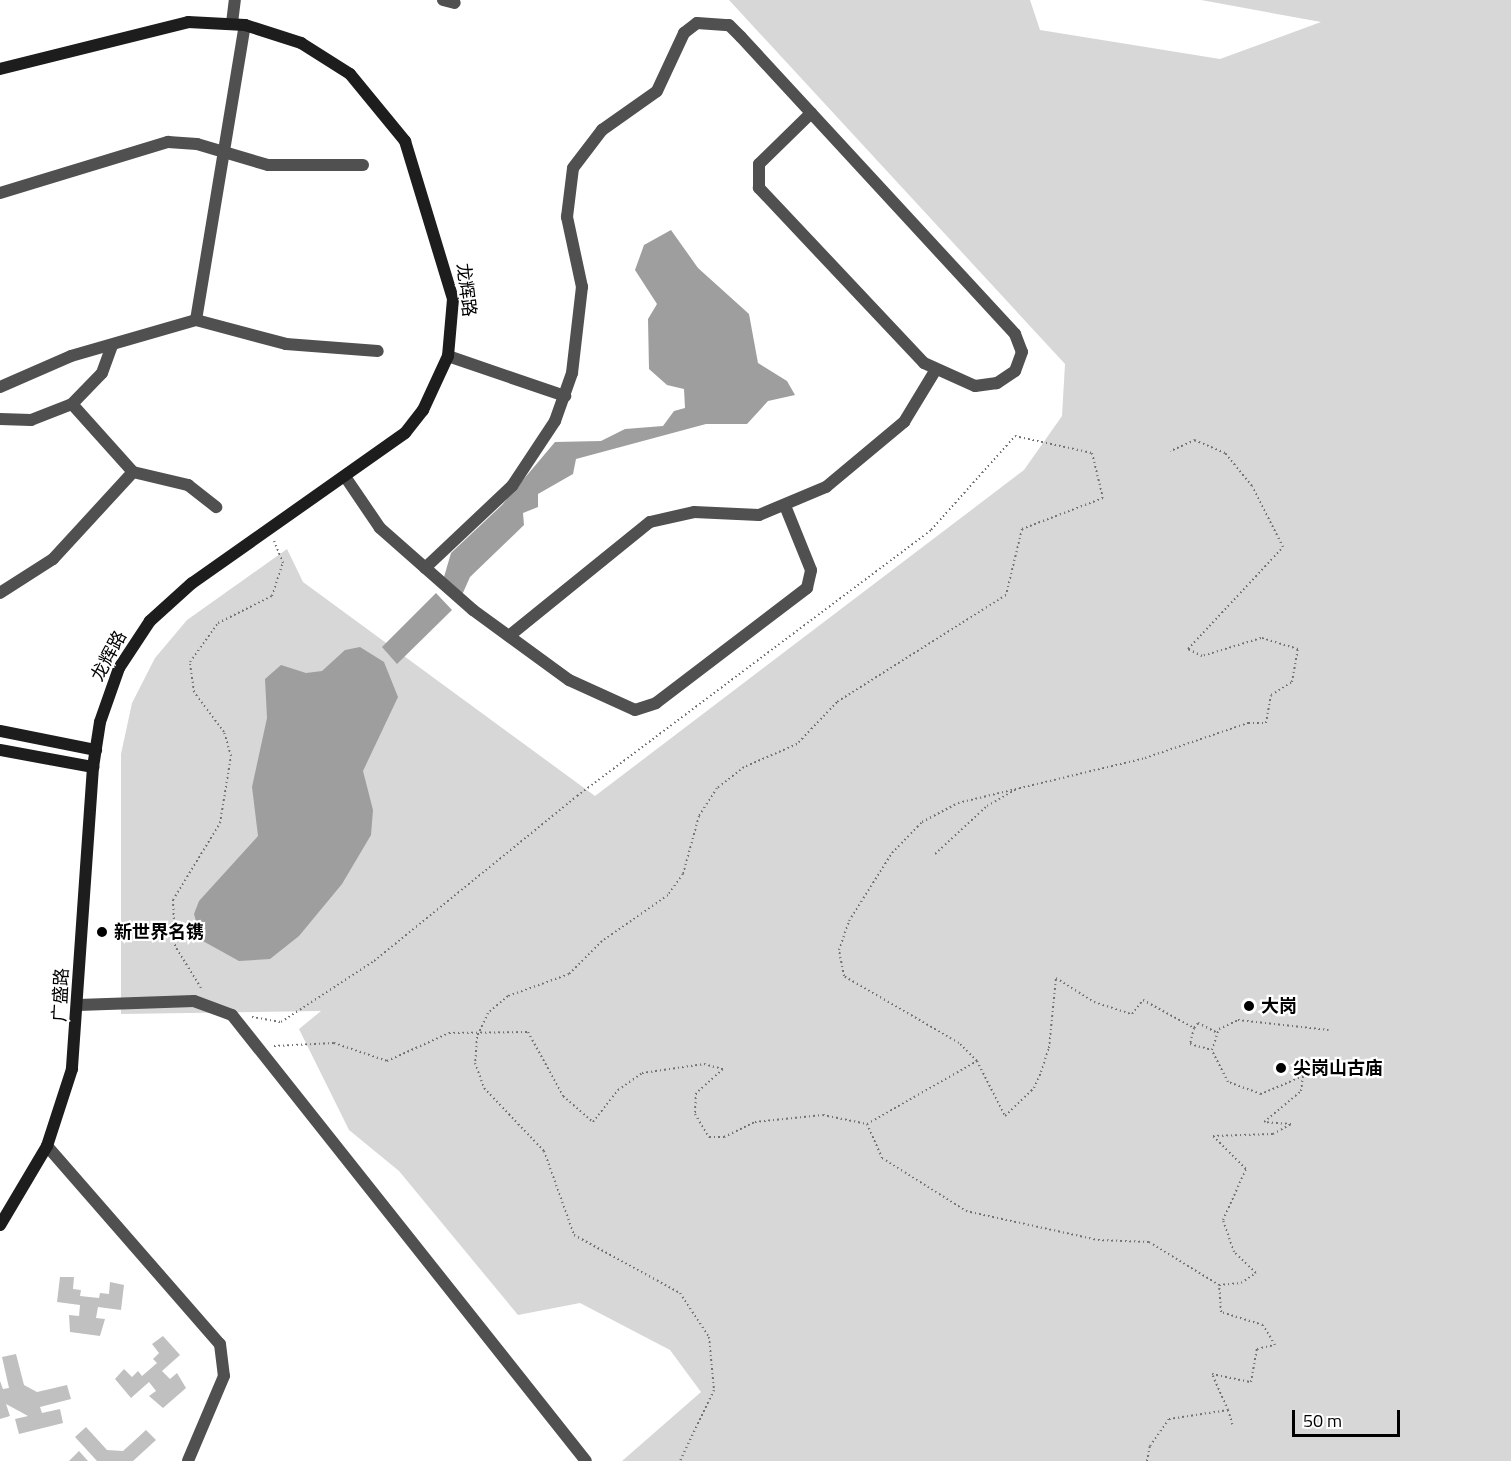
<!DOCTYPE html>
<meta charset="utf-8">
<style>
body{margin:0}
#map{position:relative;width:1511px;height:1461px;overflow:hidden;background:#fff;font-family:"Titillium Web","Noto Sans SC",sans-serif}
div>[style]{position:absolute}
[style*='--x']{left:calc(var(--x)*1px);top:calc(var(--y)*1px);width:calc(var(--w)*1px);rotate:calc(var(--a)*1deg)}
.green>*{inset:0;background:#d7d7d7}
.water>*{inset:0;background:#9e9e9e}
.building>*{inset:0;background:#c0c0c0}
.path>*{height:2px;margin-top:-1px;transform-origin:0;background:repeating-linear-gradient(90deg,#727272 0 1.5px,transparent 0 4.5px)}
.street>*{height:12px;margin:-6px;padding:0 6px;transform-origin:6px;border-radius:6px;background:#505050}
.secondary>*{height:12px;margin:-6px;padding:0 6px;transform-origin:6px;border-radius:6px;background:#1d1d1d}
.dots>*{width:16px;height:16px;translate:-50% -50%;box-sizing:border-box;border:3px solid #fff;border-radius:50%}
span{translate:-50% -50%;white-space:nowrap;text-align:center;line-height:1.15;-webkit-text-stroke:4.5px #fff;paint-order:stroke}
.street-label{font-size:18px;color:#000}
.poi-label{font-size:18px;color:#000;font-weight:700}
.left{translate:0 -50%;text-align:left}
.scale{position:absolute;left:1292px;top:1410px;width:108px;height:27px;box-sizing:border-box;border:3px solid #000;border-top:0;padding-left:8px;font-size:18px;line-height:21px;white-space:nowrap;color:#000;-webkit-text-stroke:4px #fff;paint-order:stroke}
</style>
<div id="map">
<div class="green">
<i style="clip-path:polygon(729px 0,1030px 0,1040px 30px,1220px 59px,1321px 22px,1201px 0,1511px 0,1511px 1461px,622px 1461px,701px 1392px,670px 1350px,580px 1303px,518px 1315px,399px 1171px,349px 1130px,299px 1029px,321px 1011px,121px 1014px,121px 754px,132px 703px,155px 658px,187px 620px,287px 549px,303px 582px,595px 796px,1024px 470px,1062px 416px,1065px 364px)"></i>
</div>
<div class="water">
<i style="clip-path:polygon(671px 230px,698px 268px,749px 314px,758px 363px,787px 381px,795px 395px,768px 401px,747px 424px,706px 424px,576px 459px,573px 474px,538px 494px,538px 507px,523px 513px,524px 525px,470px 577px,462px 595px,444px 577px,451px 553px,502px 505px,555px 442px,601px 441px,625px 429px,663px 426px,674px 411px,685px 408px,684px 389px,667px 385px,649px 369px,648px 319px,657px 304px,635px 270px,644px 245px)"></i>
<i style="clip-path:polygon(436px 593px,452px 610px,397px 664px,382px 647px)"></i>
<i style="clip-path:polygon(360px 647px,384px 662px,398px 697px,363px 771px,373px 810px,371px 835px,342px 884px,299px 936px,270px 959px,239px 961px,201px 940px,194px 914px,199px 901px,258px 836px,252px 787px,267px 718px,265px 679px,281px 665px,306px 673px,322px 671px,345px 650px)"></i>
</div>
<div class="building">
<i style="clip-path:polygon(60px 1277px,74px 1277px,73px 1289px,81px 1290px,80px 1296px,99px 1298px,100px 1293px,109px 1294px,110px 1282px,124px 1285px,121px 1310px,98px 1307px,96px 1318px,105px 1319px,100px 1336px,70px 1332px,69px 1315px,79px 1316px,80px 1305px,57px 1302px)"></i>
<i style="clip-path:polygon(163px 1336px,180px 1355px,162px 1371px,170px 1379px,177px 1373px,186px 1388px,163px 1408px,149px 1396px,156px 1391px,149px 1382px,131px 1398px,115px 1379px,124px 1369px,132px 1377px,138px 1371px,142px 1376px,157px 1363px,153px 1359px,159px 1353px,152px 1344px)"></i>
<i style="clip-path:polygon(16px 1354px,24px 1385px,37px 1392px,67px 1385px,71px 1399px,40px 1407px,42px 1413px,60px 1409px,63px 1423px,19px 1434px,15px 1419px,28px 1416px,6px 1404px,10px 1416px,0 1419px,0 1381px,3px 1389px,9px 1388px,2px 1357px)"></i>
<i style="clip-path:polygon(86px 1427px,107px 1450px,123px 1451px,146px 1430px,156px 1440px,133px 1461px,97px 1461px,75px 1437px)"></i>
<i style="clip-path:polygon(79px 1451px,88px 1461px,69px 1461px)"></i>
</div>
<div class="path">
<i style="--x:935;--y:854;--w:71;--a:-42.7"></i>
<i style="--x:987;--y:806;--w:36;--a:-30"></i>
<i style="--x:201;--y:988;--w:49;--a:-121.8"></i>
<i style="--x:175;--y:946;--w:46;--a:-92.5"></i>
<i style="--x:173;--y:900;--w:90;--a:-58.6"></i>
<i style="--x:220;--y:823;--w:68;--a:-80.7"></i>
<i style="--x:231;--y:756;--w:25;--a:-106"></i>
<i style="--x:224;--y:732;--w:50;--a:-126.9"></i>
<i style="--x:194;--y:692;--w:30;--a:-98"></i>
<i style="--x:190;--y:662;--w:48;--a:-54.3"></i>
<i style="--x:218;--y:623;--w:60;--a:-26.6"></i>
<i style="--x:272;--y:596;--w:35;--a:-72"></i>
<i style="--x:283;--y:563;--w:24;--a:-112"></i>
<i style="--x:252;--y:1017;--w:29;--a:10"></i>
<i style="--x:281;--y:1022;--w:111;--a:-33.3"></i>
<i style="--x:374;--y:961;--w:262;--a:-39.1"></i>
<i style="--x:577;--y:796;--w:443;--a:-36.9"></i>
<i style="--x:931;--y:530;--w:126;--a:-48.2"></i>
<i style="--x:1015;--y:436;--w:79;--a:12.4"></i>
<i style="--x:1092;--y:453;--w:46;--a:76.3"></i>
<i style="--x:1103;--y:498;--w:87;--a:159.1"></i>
<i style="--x:1022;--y:529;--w:68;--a:103.6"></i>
<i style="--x:1006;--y:595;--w:200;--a:147.7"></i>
<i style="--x:837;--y:702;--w:58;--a:133.6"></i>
<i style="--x:797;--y:744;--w:58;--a:156.5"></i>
<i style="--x:744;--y:767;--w:34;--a:142"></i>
<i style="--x:717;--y:788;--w:33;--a:123"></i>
<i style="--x:699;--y:816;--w:60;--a:105.4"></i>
<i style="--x:683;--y:874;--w:26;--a:126"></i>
<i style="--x:668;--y:895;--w:80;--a:145.1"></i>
<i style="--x:602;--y:941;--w:47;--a:135"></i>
<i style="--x:569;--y:974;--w:65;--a:160.2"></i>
<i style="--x:508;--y:996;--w:26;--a:140"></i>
<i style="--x:488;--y:1013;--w:26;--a:115"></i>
<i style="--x:477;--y:1037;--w:26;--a:94"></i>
<i style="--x:475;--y:1063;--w:27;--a:70"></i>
<i style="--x:484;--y:1088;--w:87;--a:46.4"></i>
<i style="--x:544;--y:1151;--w:89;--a:70.3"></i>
<i style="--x:574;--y:1235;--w:121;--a:28.7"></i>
<i style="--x:680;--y:1293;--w:53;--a:56.6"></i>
<i style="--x:709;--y:1337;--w:53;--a:84.6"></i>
<i style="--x:714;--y:1390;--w:79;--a:115.6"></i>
<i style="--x:1194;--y:1028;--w:16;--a:104"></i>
<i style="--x:1190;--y:1044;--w:23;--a:15"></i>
<i style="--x:274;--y:1046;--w:60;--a:-2.9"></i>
<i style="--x:334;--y:1043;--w:56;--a:18.8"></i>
<i style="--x:387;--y:1061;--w:68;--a:-24.3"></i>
<i style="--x:449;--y:1033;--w:79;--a:-0.7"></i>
<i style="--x:528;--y:1032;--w:73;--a:61.3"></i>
<i style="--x:563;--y:1096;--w:40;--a:41"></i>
<i style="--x:593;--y:1122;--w:41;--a:-52"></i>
<i style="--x:618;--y:1090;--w:29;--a:-35"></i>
<i style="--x:642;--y:1073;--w:63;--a:-8.3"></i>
<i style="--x:704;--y:1064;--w:20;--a:15"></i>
<i style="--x:723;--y:1069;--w:36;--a:138"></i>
<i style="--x:696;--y:1093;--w:21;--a:93"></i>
<i style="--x:695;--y:1114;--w:27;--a:59"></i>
<i style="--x:709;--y:1137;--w:15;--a:0"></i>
<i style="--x:724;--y:1137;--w:34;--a:-26"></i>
<i style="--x:755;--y:1122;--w:68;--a:-5.9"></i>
<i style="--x:823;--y:1115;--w:45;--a:11.6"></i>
<i style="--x:867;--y:1124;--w:127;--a:-29.8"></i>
<i style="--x:977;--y:1061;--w:62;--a:63"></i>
<i style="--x:1005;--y:1116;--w:40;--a:-44"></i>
<i style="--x:1034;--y:1088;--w:17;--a:-66"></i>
<i style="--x:1041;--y:1072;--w:25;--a:-72"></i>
<i style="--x:1049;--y:1048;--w:70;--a:-84.3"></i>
<i style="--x:1056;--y:978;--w:45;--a:32.3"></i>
<i style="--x:1094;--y:1002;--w:40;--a:18"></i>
<i style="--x:1132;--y:1014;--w:18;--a:-52"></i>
<i style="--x:1143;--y:1000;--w:58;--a:28.8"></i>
<i style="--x:1194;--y:1028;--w:6;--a:-51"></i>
<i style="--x:1198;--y:1023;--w:22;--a:27"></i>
<i style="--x:977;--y:1061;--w:25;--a:-135"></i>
<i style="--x:959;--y:1043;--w:133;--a:-149.8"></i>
<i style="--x:844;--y:976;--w:26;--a:-101"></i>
<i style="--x:839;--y:950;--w:31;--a:-71"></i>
<i style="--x:849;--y:921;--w:80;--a:-57.7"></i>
<i style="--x:892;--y:853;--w:43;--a:-45.9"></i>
<i style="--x:922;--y:822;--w:41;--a:-27.8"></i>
<i style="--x:958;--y:803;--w:192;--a:-13.5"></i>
<i style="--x:1145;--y:758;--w:109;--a:-18.8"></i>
<i style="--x:1248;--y:723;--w:18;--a:0"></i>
<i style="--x:1266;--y:723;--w:28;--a:-80"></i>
<i style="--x:1271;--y:695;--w:25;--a:-32"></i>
<i style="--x:1292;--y:682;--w:34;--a:-80"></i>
<i style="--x:1298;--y:649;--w:39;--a:-163"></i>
<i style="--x:1261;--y:638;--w:62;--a:163"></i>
<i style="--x:1202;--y:656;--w:16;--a:-153"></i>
<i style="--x:1188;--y:649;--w:139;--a:-47"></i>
<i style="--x:1283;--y:547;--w:68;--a:-116.9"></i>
<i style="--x:1252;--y:486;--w:43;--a:-129.3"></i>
<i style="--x:1225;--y:453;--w:33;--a:-157"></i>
<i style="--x:1195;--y:440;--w:27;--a:156"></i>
<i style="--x:1303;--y:1076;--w:46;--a:156.8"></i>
<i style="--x:1261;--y:1094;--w:35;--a:-160"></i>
<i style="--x:1228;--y:1082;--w:36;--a:-117"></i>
<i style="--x:1212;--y:1050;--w:22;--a:-72"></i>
<i style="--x:1219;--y:1029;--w:21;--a:-25"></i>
<i style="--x:1238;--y:1020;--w:91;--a:6.3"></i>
<i style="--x:867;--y:1124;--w:37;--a:66"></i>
<i style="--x:882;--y:1158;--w:99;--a:32.2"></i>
<i style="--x:966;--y:1211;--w:135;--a:12.4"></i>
<i style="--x:1098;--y:1240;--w:51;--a:2.2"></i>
<i style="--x:1149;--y:1242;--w:82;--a:31.6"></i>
<i style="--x:1219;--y:1285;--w:22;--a:-5"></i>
<i style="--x:1241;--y:1283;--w:18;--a:-34"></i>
<i style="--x:1256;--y:1273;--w:30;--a:-136"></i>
<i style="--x:1234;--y:1252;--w:34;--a:-109"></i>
<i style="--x:1223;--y:1220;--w:56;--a:-65.7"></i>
<i style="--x:1246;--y:1169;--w:47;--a:-135"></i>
<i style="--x:1213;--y:1136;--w:60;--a:-1.9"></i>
<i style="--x:1273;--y:1134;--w:21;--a:-29"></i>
<i style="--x:1291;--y:1124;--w:27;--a:-176"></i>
<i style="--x:1264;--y:1122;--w:48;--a:-40"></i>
<i style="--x:1301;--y:1091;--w:15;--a:-82"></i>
<i style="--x:1228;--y:1410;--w:17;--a:73"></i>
<i style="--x:1147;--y:1461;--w:15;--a:-79"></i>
<i style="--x:1150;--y:1446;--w:33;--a:-55"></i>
<i style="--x:1169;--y:1419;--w:60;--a:-8.7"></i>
<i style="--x:1228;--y:1410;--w:39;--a:-114"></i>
<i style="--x:1212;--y:1374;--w:40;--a:12"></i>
<i style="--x:1251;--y:1382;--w:34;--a:-80"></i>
<i style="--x:1257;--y:1349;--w:18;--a:-13"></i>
<i style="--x:1275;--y:1345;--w:23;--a:-121"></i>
<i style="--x:1263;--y:1325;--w:44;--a:-162.8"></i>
<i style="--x:1221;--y:1312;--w:27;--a:-94"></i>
</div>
<div class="street">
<i style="--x:443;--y:0;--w:12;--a:14"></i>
<i style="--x:232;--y:23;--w:23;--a:-83"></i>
<i style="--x:0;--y:193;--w:176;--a:-16.9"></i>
<i style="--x:168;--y:142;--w:29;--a:4"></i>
<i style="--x:197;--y:144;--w:74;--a:16.5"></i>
<i style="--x:268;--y:165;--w:95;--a:0"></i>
<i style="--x:196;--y:320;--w:299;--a:-80.6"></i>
<i style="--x:448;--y:356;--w:124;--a:18.9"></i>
<i style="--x:0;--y:387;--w:77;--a:-23.6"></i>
<i style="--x:71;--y:356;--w:130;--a:-16.1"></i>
<i style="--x:196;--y:320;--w:93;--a:14.9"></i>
<i style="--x:286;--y:344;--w:92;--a:4.4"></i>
<i style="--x:72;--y:404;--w:91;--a:48.1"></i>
<i style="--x:133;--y:472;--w:57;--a:13.3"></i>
<i style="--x:188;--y:485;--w:36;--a:38"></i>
<i style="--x:0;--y:419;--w:31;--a:2"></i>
<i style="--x:31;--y:420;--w:44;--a:-21.3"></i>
<i style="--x:72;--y:404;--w:43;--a:-45.9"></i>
<i style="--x:102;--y:373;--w:29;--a:-70"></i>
<i style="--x:346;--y:478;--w:60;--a:55.8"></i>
<i style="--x:380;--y:528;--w:124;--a:41.4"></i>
<i style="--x:473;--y:610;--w:119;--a:36.1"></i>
<i style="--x:569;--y:680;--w:72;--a:24.4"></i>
<i style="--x:635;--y:710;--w:22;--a:-18"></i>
<i style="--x:656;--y:703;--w:190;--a:-37.3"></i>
<i style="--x:807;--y:588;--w:18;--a:-77"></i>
<i style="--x:811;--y:570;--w:67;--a:-112"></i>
<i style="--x:425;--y:568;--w:120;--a:-43.3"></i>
<i style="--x:512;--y:486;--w:78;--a:-56.5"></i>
<i style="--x:555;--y:421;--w:51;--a:-70.5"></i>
<i style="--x:572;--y:373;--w:87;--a:-83.4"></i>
<i style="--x:582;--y:287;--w:72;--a:-102.1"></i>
<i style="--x:567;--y:217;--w:49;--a:-83"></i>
<i style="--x:573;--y:168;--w:48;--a:-52.7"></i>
<i style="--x:602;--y:130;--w:67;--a:-35.3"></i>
<i style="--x:657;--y:91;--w:64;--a:-65"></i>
<i style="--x:684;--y:33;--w:16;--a:-38"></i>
<i style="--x:697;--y:23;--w:32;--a:4"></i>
<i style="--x:729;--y:25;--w:17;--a:45"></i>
<i style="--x:741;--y:37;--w:404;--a:47.3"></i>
<i style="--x:1015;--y:334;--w:19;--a:69"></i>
<i style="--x:1022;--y:352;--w:20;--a:110"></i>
<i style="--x:1015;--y:371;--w:22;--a:146"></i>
<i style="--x:997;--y:383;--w:22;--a:172"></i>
<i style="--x:975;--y:386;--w:56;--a:-155.7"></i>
<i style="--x:924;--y:363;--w:241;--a:-133.3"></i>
<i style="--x:759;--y:188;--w:24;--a:-90"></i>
<i style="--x:759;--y:164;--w:73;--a:-44.4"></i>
<i style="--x:0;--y:593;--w:63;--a:-32.7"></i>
<i style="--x:53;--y:559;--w:118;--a:-47.4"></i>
<i style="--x:509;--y:636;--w:181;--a:-39"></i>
<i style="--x:650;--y:522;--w:45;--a:-12.8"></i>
<i style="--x:694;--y:512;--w:65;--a:2.6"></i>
<i style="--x:759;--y:515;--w:73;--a:-22.7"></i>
<i style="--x:826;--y:487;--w:102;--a:-39.8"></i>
<i style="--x:904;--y:422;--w:60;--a:-58.7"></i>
<i style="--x:78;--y:1005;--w:116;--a:-2"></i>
<i style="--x:194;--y:1001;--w:40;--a:20.2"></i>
<i style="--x:232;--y:1015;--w:569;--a:51.56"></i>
<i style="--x:47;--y:1146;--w:263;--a:48.9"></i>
<i style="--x:220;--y:1344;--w:32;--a:83"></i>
<i style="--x:224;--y:1376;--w:92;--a:113"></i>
</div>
<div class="secondary">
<i style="--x:0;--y:69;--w:194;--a:-14"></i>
<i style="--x:188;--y:22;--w:57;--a:3"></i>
<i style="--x:245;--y:25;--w:59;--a:17.8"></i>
<i style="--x:301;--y:43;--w:58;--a:32.3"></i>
<i style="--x:350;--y:74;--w:87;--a:50.6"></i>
<i style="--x:405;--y:141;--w:165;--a:73.1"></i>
<i style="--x:453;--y:299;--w:57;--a:95"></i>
<i style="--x:448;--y:356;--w:60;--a:114.8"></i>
<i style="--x:423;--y:410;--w:29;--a:128"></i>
<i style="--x:405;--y:433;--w:261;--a:144.8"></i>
<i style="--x:192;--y:583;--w:57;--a:137.9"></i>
<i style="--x:150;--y:621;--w:56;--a:123.4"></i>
<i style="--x:119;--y:668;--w:57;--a:109.4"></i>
<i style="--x:100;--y:722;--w:46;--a:98.8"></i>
<i style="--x:93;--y:767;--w:303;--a:94"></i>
<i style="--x:72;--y:1069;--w:81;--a:108"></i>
<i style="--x:47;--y:1146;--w:92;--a:120.7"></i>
<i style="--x:0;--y:731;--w:98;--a:11.2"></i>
<i style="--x:0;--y:750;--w:95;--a:10.4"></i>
</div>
<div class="dots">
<i style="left:102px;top:932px;background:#000"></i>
<i style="left:1249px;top:1006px;background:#000"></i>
<i style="left:1281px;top:1068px;background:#000"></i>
</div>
<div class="street-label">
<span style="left:466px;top:290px;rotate:83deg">龙辉路</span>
<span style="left:109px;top:656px;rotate:-62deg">龙辉路</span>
<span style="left:61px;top:995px;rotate:-87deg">广盛路</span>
</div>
<div class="poi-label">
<span class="left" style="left:114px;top:932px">新世界名镌</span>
<span class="left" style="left:1261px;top:1006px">大岗</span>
<span class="left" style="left:1293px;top:1068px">尖岗山古庙</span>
</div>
<div class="scale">50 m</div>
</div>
